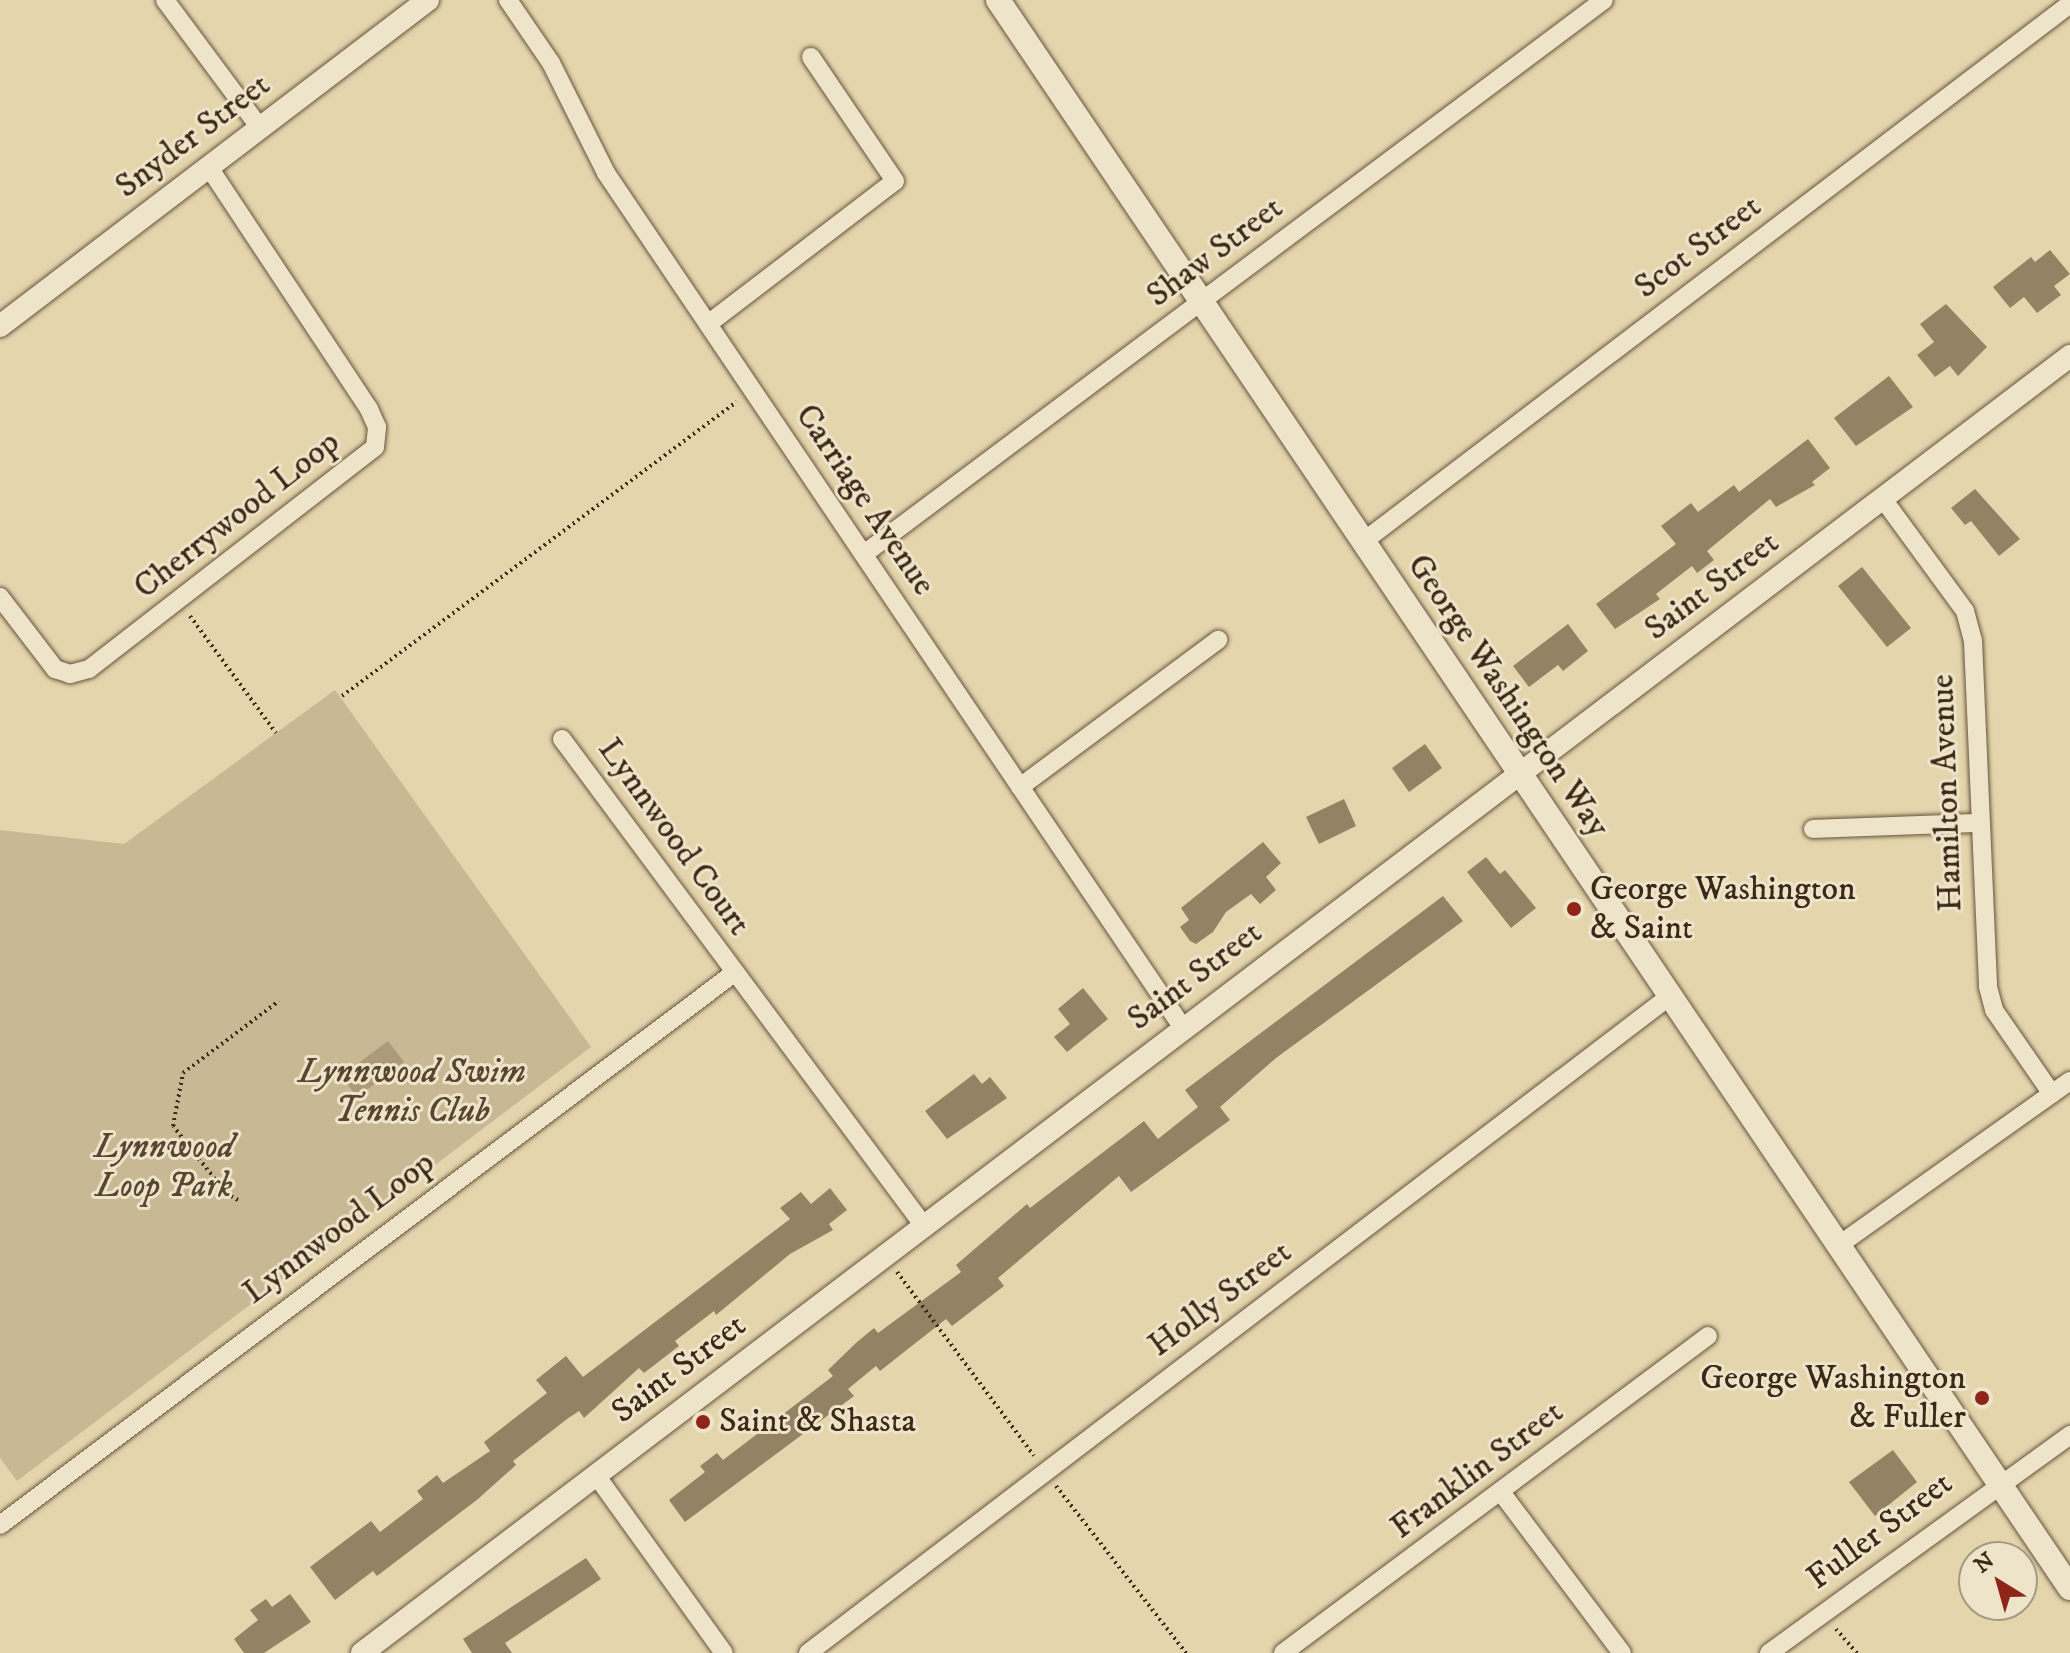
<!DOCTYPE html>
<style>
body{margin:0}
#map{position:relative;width:2070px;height:1653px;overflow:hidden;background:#e5d5ad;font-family:"IM FELL DW Pica",serif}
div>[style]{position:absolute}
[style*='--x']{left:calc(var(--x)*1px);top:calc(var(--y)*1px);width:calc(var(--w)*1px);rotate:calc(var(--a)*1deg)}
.green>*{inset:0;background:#c8b894}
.water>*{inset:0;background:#ac9b7a}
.building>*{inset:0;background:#948265}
.path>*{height:4px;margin-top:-2px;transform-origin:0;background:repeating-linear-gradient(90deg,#3d2918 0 2px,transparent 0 6px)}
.roads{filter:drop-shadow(0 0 2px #67543d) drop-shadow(0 0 2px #67543d)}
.minor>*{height:18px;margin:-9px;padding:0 9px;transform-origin:9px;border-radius:9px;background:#eee4ca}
.tertiary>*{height:22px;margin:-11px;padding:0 11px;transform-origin:11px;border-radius:11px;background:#eee4ca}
.secondary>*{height:24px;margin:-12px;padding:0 12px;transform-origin:12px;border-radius:12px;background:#eee4ca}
.dots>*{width:22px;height:22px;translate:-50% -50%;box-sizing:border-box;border:4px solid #eee4ca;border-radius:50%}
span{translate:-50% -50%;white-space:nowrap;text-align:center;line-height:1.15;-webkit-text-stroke:6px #eee4ca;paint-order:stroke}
.street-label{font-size:34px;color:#3d2918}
.poi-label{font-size:34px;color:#3d2918}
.left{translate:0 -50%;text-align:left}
.right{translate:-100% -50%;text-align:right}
.park-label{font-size:34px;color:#594631;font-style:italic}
.north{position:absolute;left:1958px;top:1541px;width:80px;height:80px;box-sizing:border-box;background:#eee4ca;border:2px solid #a79983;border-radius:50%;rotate:323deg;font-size:22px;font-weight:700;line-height:32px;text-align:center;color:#3d2918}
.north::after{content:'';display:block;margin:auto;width:28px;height:36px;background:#8f2418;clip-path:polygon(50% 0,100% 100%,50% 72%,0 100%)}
</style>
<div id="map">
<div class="green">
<i style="clip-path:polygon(335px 690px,591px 1047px,17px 1481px,0 1458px,0 830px,124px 844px)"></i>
</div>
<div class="water">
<i style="clip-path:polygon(388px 1041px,404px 1062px,357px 1097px,341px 1076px)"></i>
</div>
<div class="building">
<i style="clip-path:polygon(2050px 250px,2070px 274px,2054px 286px,2061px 295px,2037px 313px,2024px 297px,2010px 308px,1993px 287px,2031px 257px,2035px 262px)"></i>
<i style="clip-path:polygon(1946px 304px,1987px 347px,1958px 376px,1950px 366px,1935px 377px,1917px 355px,1934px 342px,1920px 324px)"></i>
<i style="clip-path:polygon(1889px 376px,1913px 407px,1856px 446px,1834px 418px)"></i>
<i style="clip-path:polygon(1808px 439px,1830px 468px,1812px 482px,1815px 485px,1776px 507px,1770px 499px,1707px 551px,1714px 560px,1697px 573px,1692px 566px,1656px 594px,1660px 599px,1615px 629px,1596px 604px,1676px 544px,1661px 526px,1691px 503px,1698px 512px,1734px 485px,1739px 492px)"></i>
<i style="clip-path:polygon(1975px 489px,2020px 539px,1999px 556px,1971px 521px,1965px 525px,1951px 508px)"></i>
<i style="clip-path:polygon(1862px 567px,1911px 628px,1887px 647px,1838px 586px)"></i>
<i style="clip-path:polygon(1568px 624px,1588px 651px,1563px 671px,1558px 665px,1529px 687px,1513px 666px)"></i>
<i style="clip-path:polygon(1425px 744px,1442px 768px,1409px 792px,1392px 768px)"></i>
<i style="clip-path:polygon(1344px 799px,1356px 826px,1319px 844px,1306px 817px)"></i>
<i style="clip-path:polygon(1263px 842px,1281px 863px,1266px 877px,1276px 890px,1260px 904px,1251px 894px,1226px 912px,1213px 932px,1196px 944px,1190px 941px,1180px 927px,1189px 920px,1181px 908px)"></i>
<i style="clip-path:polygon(1486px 857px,1500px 874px,1505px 870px,1536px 908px,1511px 928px,1467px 872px)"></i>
<i style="clip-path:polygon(1443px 896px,1463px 921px,1276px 1058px,1220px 1107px,1230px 1120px,1131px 1192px,1119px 1176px,998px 1278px,1004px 1286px,952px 1326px,946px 1319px,880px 1371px,876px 1366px,848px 1389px,854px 1396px,685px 1522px,669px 1500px,705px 1472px,700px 1466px,717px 1453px,723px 1460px,833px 1376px,828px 1370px,857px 1342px,874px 1328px,878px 1333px,961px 1272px,956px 1265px,1027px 1204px,1030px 1208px,1144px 1121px,1158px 1139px,1198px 1107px,1185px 1090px)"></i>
<i style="clip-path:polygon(1083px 988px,1108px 1019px,1067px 1052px,1054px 1037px,1070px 1024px,1058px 1009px)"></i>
<i style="clip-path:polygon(974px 1074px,982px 1084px,990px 1077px,1007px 1098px,947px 1139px,925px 1111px)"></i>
<i style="clip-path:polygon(830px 1188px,847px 1210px,829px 1224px,833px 1230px,790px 1254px,716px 1315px,714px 1311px,675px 1341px,679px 1346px,644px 1373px,639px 1368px,584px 1418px,579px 1411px,567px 1419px,513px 1461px,516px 1465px,478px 1499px,377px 1576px,373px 1571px,335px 1600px,310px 1567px,371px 1521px,380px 1532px,423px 1499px,417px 1491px,437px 1475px,443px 1483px,490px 1451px,484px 1442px,547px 1393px,536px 1380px,566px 1356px,583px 1377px,790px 1219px,780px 1208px,801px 1192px,811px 1204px)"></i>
<i style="clip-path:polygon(1893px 1450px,1917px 1482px,1875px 1516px,1849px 1482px)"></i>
<i style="clip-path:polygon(586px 1558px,601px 1579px,505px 1643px,512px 1653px,472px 1653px,463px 1639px)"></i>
<i style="clip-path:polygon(290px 1594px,311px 1622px,264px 1653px,244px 1653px,234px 1639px,258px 1620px,250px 1610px,266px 1599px,272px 1607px)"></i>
</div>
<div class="path">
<i style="--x:190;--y:616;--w:145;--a:53.7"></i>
<i style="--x:342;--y:696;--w:492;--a:-36.7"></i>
<i style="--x:238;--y:1200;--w:14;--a:-150"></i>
<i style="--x:226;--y:1193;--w:85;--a:-128.3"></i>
<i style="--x:173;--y:1126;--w:54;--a:-79.3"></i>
<i style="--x:183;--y:1073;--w:120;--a:-36.9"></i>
<i style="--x:897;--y:1272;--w:229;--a:53.3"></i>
<i style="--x:1056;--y:1486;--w:212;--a:52.1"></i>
<i style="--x:1836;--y:1629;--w:32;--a:49"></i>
</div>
<div class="roads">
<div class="minor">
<i style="--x:165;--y:0;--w:159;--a:53.4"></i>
<i style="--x:508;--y:0;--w:76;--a:55.7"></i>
<i style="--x:551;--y:63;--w:123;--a:63.4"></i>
<i style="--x:606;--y:173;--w:1031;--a:55.99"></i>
<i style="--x:708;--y:324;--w:235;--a:-37.4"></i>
<i style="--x:895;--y:181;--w:150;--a:-124.1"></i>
<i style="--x:1883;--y:499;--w:139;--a:53.8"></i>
<i style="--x:1965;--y:611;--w:31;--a:75"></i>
<i style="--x:1973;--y:641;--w:346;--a:87.5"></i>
<i style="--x:1988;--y:987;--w:24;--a:75"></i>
<i style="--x:1994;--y:1010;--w:102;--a:55.4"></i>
<i style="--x:1364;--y:541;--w:887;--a:-37.26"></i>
<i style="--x:864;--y:554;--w:924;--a:-36.82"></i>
<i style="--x:0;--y:597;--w:91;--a:52.6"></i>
<i style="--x:55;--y:669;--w:16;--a:18"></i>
<i style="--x:70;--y:674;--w:20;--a:-15"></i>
<i style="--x:89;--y:669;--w:362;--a:-37.8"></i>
<i style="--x:375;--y:447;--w:20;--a:-84"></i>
<i style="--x:377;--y:427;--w:20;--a:-114"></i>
<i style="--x:369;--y:409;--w:290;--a:-123.5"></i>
<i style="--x:562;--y:739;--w:607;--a:53.38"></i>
<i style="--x:1020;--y:787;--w:247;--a:-36.6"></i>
<i style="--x:1813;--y:829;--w:167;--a:-2.1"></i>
<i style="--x:1839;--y:1245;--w:283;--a:-35.4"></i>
<i style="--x:596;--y:1475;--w:219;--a:54.3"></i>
<i style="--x:1501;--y:1492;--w:201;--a:53.1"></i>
<i style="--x:0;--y:1525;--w:918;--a:-36.94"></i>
<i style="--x:808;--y:1653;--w:1084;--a:-37.31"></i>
<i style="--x:1283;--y:1653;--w:530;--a:-36.72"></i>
<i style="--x:1769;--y:1653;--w:372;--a:-35.9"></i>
</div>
<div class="tertiary">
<i style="--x:0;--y:326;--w:538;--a:-37.3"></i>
<i style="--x:362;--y:1653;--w:2145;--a:-37.21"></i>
</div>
<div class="secondary">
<i style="--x:998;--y:0;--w:1916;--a:55.98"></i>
</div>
</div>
<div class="dots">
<i style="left:1574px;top:909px;background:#8f2418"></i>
<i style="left:1982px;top:1398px;background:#8f2418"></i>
<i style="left:703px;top:1422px;background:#8f2418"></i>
</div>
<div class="street-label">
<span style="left:193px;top:136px;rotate:-37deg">Snyder Street</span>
<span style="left:1698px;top:247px;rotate:-37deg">Scot Street</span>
<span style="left:1215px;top:252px;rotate:-37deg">Shaw Street</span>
<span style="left:865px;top:500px;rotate:56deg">Carriage Avenue</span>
<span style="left:237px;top:515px;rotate:-38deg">Cherrywood Loop</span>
<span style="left:1712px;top:586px;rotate:-37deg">Saint Street</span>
<span style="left:1508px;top:696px;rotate:56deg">George Washington Way</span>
<span style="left:1947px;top:793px;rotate:-92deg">Hamilton Avenue</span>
<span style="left:674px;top:837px;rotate:54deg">Lynnwood Court</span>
<span style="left:1195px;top:976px;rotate:-37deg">Saint Street</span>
<span style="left:339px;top:1228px;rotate:-37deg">Lynnwood Loop</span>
<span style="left:1220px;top:1299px;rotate:-37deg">Holly Street</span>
<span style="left:679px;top:1369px;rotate:-37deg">Saint Street</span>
<span style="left:1477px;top:1470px;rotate:-37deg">Franklin Street</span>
<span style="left:1880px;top:1531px;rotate:-37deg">Fuller Street</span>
</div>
<div class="poi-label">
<span class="left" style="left:1590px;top:909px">George Washington<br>&amp; Saint</span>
<span class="right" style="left:1966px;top:1398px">George Washington<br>&amp; Fuller</span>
<span class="left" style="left:719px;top:1422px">Saint &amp; Shasta</span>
</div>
<div class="park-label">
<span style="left:412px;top:1092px">Lynnwood Swim<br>Tennis Club</span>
<span style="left:164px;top:1167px">Lynnwood<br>Loop Park</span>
</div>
<div class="north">N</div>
</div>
